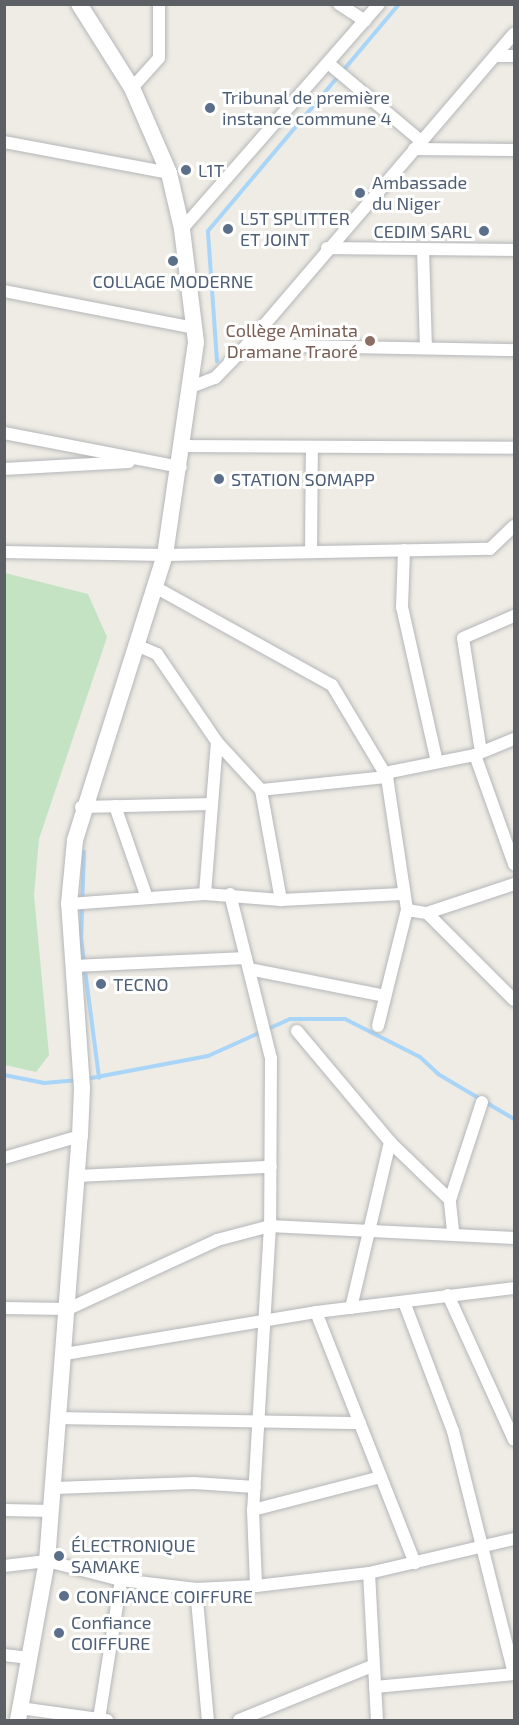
<!DOCTYPE html>
<meta charset="utf-8">
<style>
body{margin:0}
#map{position:relative;width:519px;height:1725px;overflow:hidden;background:#eeece4;font-family:"Exo 2",sans-serif}
div>[style]{position:absolute}
[style*='--x']{left:calc(var(--x)*1px);top:calc(var(--y)*1px);width:calc(var(--w)*1px);rotate:calc(var(--a)*1deg)}
.green>*{inset:0;background:#c3e3c3}
.stream>*{height:4px;margin:-2px;padding:0 2px;transform-origin:2px;border-radius:2px;background:#a9d5f8}
.roads{filter:drop-shadow(0 0 2px #b5b6ba) drop-shadow(0 0 2px #b5b6ba)}
.minor>*{height:12px;margin:-6px;padding:0 6px;transform-origin:6px;border-radius:6px;background:#fff}
.secondary>*{height:16px;margin:-8px;padding:0 8px;transform-origin:8px;border-radius:8px;background:#fff}
.dots>*{width:16px;height:16px;translate:-50% -50%;box-sizing:border-box;border:3px solid #fff;border-radius:50%}
span{translate:-50% -50%;white-space:nowrap;text-align:center;line-height:1.15;-webkit-text-stroke:6px #fff;paint-order:stroke}
.service-label{font-size:18px;color:#4e5e75}
.left{translate:0 -50%;text-align:left}
.right{translate:-100% -50%;text-align:right}
.education-label{font-size:18px;color:#785e54}
.frame{position:absolute;inset:0;border:6px solid #5c5f64;pointer-events:none}
</style>
<div id="map">
<div class="green">
<i style="clip-path:polygon(5px 573px,88px 594px,107px 637px,39px 839px,34px 895px,49px 1055px,36px 1072px,5px 1065px)"></i>
</div>
<div class="stream">
<i style="--x:217;--y:361;--w:130;--a:-94"></i>
<i style="--x:208;--y:231;--w:297;--a:-49.9"></i>
<i style="--x:84;--y:852;--w:87;--a:92"></i>
<i style="--x:81;--y:939;--w:140;--a:82.6"></i>
<i style="--x:4;--y:1075;--w:41;--a:11.3"></i>
<i style="--x:44;--y:1083;--w:32;--a:-5"></i>
<i style="--x:86;--y:1079;--w:124;--a:-10.7"></i>
<i style="--x:208;--y:1056;--w:90;--a:-24.3"></i>
<i style="--x:290;--y:1019;--w:55;--a:0"></i>
<i style="--x:345;--y:1019;--w:84;--a:26.9"></i>
<i style="--x:420;--y:1057;--w:25;--a:43"></i>
<i style="--x:438;--y:1074;--w:88;--a:30.6"></i>
</div>
<div class="roads">
<div class="minor">
<i style="--x:339;--y:4;--w:31;--a:33"></i>
<i style="--x:496;--y:56;--w:18;--a:0"></i>
<i style="--x:328;--y:63;--w:121;--a:40"></i>
<i style="--x:132;--y:88;--w:40;--a:-48"></i>
<i style="--x:159;--y:58;--w:54;--a:-90"></i>
<i style="--x:4;--y:142;--w:168;--a:10.6"></i>
<i style="--x:414;--y:149;--w:100;--a:0.6"></i>
<i style="--x:182;--y:229;--w:299;--a:-48.8"></i>
<i style="--x:327;--y:248;--w:187;--a:0.6"></i>
<i style="--x:423;--y:249;--w:99;--a:88.3"></i>
<i style="--x:4;--y:291;--w:194;--a:11"></i>
<i style="--x:247;--y:345;--w:267;--a:1.1"></i>
<i style="--x:191;--y:387;--w:26;--a:-21"></i>
<i style="--x:215;--y:378;--w:46;--a:-45.9"></i>
<i style="--x:247;--y:345;--w:410;--a:-49.4"></i>
<i style="--x:4;--y:433;--w:180;--a:10.9"></i>
<i style="--x:185;--y:446;--w:329;--a:0.3"></i>
<i style="--x:4;--y:469;--w:125;--a:-3.2"></i>
<i style="--x:404;--y:550;--w:57;--a:92"></i>
<i style="--x:402;--y:607;--w:159;--a:77.3"></i>
<i style="--x:4;--y:552;--w:161;--a:1.1"></i>
<i style="--x:165;--y:555;--w:325;--a:-1.1"></i>
<i style="--x:490;--y:549;--w:33;--a:-44"></i>
<i style="--x:311;--y:552;--w:105;--a:-89.5"></i>
<i style="--x:155;--y:587;--w:202;--a:29"></i>
<i style="--x:332;--y:685;--w:107;--a:59.1"></i>
<i style="--x:387;--y:777;--w:134;--a:81.4"></i>
<i style="--x:407;--y:910;--w:20;--a:9"></i>
<i style="--x:427;--y:913;--w:123;--a:45"></i>
<i style="--x:136;--y:645;--w:23;--a:23"></i>
<i style="--x:157;--y:654;--w:107;--a:55.7"></i>
<i style="--x:217;--y:742;--w:65;--a:47.5"></i>
<i style="--x:261;--y:790;--w:112;--a:79.7"></i>
<i style="--x:481;--y:752;--w:115;--a:-99"></i>
<i style="--x:463;--y:638;--w:56;--a:-23.3"></i>
<i style="--x:475;--y:755;--w:116;--a:70.3"></i>
<i style="--x:385;--y:773;--w:92;--a:-11.3"></i>
<i style="--x:475;--y:755;--w:42;--a:-22.3"></i>
<i style="--x:261;--y:790;--w:127;--a:-5.9"></i>
<i style="--x:115;--y:806;--w:97;--a:70.8"></i>
<i style="--x:81;--y:807;--w:131;--a:-1.3"></i>
<i style="--x:205;--y:894;--w:152;--a:-85.5"></i>
<i style="--x:230;--y:894;--w:169;--a:76"></i>
<i style="--x:271;--y:1058;--w:168;--a:90.3"></i>
<i style="--x:270;--y:1226;--w:285;--a:93.4"></i>
<i style="--x:253;--y:1510;--w:76;--a:87.7"></i>
<i style="--x:69;--y:904;--w:136;--a:-4.2"></i>
<i style="--x:205;--y:894;--w:76;--a:4.5"></i>
<i style="--x:281;--y:900;--w:121;--a:-2.8"></i>
<i style="--x:427;--y:913;--w:92;--a:-18.4"></i>
<i style="--x:74;--y:966;--w:172;--a:-2.7"></i>
<i style="--x:249;--y:969;--w:139;--a:11.2"></i>
<i style="--x:378;--y:1026;--w:120;--a:-76"></i>
<i style="--x:297;--y:1031;--w:145;--a:50"></i>
<i style="--x:390;--y:1142;--w:83;--a:44"></i>
<i style="--x:4;--y:1158;--w:79;--a:-16.1"></i>
<i style="--x:77;--y:1176;--w:194;--a:-2.7"></i>
<i style="--x:453;--y:1231;--w:31;--a:-96"></i>
<i style="--x:450;--y:1200;--w:103;--a:-71.9"></i>
<i style="--x:448;--y:1295;--w:159;--a:65.5"></i>
<i style="--x:404;--y:1302;--w:138;--a:69.2"></i>
<i style="--x:453;--y:1431;--w:250;--a:75.9"></i>
<i style="--x:4;--y:1308;--w:64;--a:0.9"></i>
<i style="--x:68;--y:1309;--w:164;--a:-24.8"></i>
<i style="--x:217;--y:1240;--w:55;--a:-14.8"></i>
<i style="--x:270;--y:1226;--w:244;--a:2.8"></i>
<i style="--x:351;--y:1308;--w:171;--a:-76.8"></i>
<i style="--x:316;--y:1312;--w:270;--a:68.5"></i>
<i style="--x:65;--y:1354;--w:254;--a:-9.5"></i>
<i style="--x:316;--y:1312;--w:199;--a:-6.9"></i>
<i style="--x:61;--y:1418;--w:299;--a:1"></i>
<i style="--x:54;--y:1488;--w:140;--a:-2"></i>
<i style="--x:194;--y:1483;--w:61;--a:3.8"></i>
<i style="--x:4;--y:1510;--w:48;--a:1.2"></i>
<i style="--x:253;--y:1510;--w:132;--a:-14.5"></i>
<i style="--x:4;--y:1566;--w:43;--a:-6.6"></i>
<i style="--x:47;--y:1561;--w:76;--a:14.4"></i>
<i style="--x:121;--y:1580;--w:76;--a:6.8"></i>
<i style="--x:196;--y:1589;--w:60;--a:-2.9"></i>
<i style="--x:256;--y:1586;--w:114;--a:-6.6"></i>
<i style="--x:369;--y:1573;--w:149;--a:-13.2"></i>
<i style="--x:369;--y:1573;--w:147;--a:86.9"></i>
<i style="--x:196;--y:1589;--w:132;--a:84.8"></i>
<i style="--x:4;--y:1655;--w:23;--a:7"></i>
<i style="--x:375;--y:1687;--w:140;--a:-5.3"></i>
<i style="--x:20;--y:1708;--w:88;--a:7.9"></i>
<i style="--x:99;--y:1719;--w:141;--a:-81"></i>
<i style="--x:239;--y:1720;--w:144;--a:-22.1"></i>
</div>
<div class="secondary">
<i style="--x:18;--y:1720;--w:162;--a:-79.7"></i>
<i style="--x:47;--y:1561;--w:426;--a:-85.6"></i>
<i style="--x:80;--y:1136;--w:48;--a:-87.6"></i>
<i style="--x:82;--y:1088;--w:184;--a:-94"></i>
<i style="--x:69;--y:904;--w:64;--a:-84.6"></i>
<i style="--x:75;--y:840;--w:299;--a:-72.5"></i>
<i style="--x:165;--y:555;--w:215;--a:-81.7"></i>
<i style="--x:196;--y:342;--w:114;--a:-97.1"></i>
<i style="--x:182;--y:229;--w:57;--a:-103.1"></i>
<i style="--x:169;--y:173;--w:93;--a:-113.5"></i>
<i style="--x:132;--y:88;--w:99;--a:-122.2"></i>
</div>
</div>
<div class="dots">
<i style="left:210px;top:108px;background:#5c6f8a"></i>
<i style="left:186px;top:170px;background:#5c6f8a"></i>
<i style="left:360px;top:193px;background:#5c6f8a"></i>
<i style="left:228px;top:229px;background:#5c6f8a"></i>
<i style="left:484px;top:231px;background:#5c6f8a"></i>
<i style="left:173px;top:261px;background:#5c6f8a"></i>
<i style="left:370px;top:341px;background:#8d6e63"></i>
<i style="left:219px;top:479px;background:#5c6f8a"></i>
<i style="left:101px;top:984px;background:#5c6f8a"></i>
<i style="left:59px;top:1556px;background:#5c6f8a"></i>
<i style="left:64px;top:1596px;background:#5c6f8a"></i>
<i style="left:59px;top:1633px;background:#5c6f8a"></i>
</div>
<div class="service-label">
<span class="left" style="left:222px;top:108px">Tribunal de première<br>instance commune 4</span>
<span class="left" style="left:198px;top:170px">L1T</span>
<span class="left" style="left:372px;top:193px">Ambassade<br>du Niger</span>
<span class="left" style="left:240px;top:229px">L5T SPLITTER<br>ET JOINT</span>
<span class="right" style="left:472px;top:231px">CEDIM SARL</span>
<span style="left:173px;top:281px">COLLAGE MODERNE</span>
<span class="left" style="left:231px;top:479px">STATION SOMAPP</span>
<span class="left" style="left:113px;top:984px">TECNO</span>
<span class="left" style="left:71px;top:1556px">ÉLECTRONIQUE<br>SAMAKE</span>
<span class="left" style="left:76px;top:1596px">CONFIANCE COIFFURE</span>
<span class="left" style="left:71px;top:1633px">Confiance<br>COIFFURE</span>
</div>
<div class="education-label">
<span class="right" style="left:358px;top:341px">Collège Aminata<br>Dramane Traoré</span>
</div>
<div class="frame"></div>
</div>
